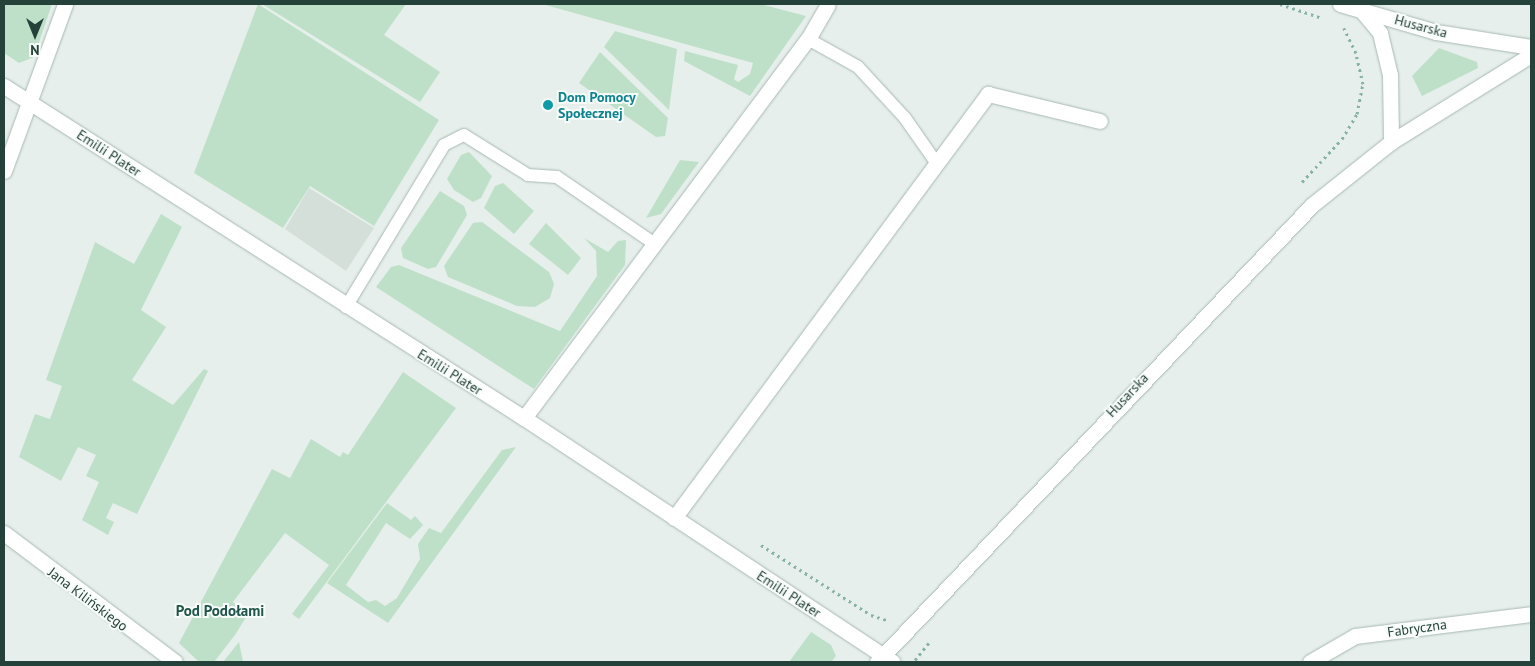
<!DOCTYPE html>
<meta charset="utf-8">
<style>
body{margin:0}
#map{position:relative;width:1535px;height:666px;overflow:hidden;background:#e6efeb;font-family:"PT Sans",sans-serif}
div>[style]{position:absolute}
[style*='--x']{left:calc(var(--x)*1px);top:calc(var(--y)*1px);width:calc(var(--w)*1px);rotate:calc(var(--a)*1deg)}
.built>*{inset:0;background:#d4dfda}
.green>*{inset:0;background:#bfe0c8}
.path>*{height:3px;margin-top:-1.5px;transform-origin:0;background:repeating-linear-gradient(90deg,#86b3a5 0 2.5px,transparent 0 6.5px)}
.roads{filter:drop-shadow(0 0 1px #a8b8b2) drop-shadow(0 0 1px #a8b8b2)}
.service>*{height:12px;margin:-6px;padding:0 6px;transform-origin:6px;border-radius:6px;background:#fff}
.minor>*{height:15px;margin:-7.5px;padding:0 7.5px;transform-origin:7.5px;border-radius:7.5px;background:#fff}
.tertiary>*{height:15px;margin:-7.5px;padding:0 7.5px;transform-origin:7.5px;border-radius:7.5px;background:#fff}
.dots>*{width:14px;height:14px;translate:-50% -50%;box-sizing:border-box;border:2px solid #f7fbf9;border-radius:50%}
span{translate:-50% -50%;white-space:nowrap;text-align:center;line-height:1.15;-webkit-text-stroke:4px #f7fbf9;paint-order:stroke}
.street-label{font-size:14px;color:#24423a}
.culture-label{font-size:14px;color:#0d838f;font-weight:700}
.left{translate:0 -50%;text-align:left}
.neighbourhood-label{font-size:15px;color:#1f5548;font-weight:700}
.frame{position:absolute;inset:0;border:5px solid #24423a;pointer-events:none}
.north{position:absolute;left:10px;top:10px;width:50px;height:50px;-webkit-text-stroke:4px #f7fbf9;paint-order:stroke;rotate:180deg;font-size:14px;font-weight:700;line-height:20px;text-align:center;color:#24423a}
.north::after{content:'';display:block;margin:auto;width:18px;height:22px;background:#24423a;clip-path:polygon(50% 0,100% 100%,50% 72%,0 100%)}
</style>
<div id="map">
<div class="built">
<i style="clip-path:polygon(309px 188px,374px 228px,346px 271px,285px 229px)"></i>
</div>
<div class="green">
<i style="clip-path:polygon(4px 4px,52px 4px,34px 57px,19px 63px,4px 53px)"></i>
<i style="clip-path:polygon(258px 4px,439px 120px,374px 226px,310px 186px,283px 228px,194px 173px)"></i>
<i style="clip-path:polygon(262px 4px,406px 4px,384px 35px,440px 72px,420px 102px)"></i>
<i style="clip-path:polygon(542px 4px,760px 4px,806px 16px,750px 96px,684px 61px,685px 51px,738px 65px,734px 79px,738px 82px,750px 74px,753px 63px)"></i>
<i style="clip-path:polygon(615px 31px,677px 49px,669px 110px,604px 47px)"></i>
<i style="clip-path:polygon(1439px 48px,1477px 62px,1478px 68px,1422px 96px,1412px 76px)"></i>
<i style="clip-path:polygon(600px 52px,668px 118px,665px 136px,656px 137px,579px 83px)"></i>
<i style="clip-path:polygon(469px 152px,492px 176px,481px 198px,473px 202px,454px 190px,447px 179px,461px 155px)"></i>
<i style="clip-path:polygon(680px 160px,699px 162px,661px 214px,646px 218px)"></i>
<i style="clip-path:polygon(503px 183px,534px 211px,514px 234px,484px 208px,495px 186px)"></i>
<i style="clip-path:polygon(440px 191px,464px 206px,467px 215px,436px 267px,428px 269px,403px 258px,401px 248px)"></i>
<i style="clip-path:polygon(161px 214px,182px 227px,141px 310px,166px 327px,132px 380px,173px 405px,204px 369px,208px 371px,137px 514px,113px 503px,106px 518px,114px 522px,108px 535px,82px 520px,99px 482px,86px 476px,96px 455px,78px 447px,61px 481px,19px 457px,35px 414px,50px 419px,62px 386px,46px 380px,95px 242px,134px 264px)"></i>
<i style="clip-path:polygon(482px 222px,549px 272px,554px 284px,550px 298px,535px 307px,517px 306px,448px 277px,444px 266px,473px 223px)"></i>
<i style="clip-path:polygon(546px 223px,581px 258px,568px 275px,529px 244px)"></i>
<i style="clip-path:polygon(584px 238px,608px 252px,618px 241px,626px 240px,625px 265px,534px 389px,376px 287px,391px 267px,399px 265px,560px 331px,597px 276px,596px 251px)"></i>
<i style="clip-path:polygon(403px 372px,456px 408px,299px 619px,292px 614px,329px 565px,285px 533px,233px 602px,248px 614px,235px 635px,214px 662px,199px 662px,179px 643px,272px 469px,290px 478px,311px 439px,340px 457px,343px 452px,348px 455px)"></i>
<i style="clip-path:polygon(516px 447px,388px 623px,327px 583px,387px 503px,411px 520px,415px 516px,423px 525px,410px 539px,386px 523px,346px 585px,368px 602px,376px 600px,385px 606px,397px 598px,420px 559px,418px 544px,429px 528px,441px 533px,502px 450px)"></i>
<i style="clip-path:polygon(811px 632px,831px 645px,836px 656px,831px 662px,789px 662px)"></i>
<i style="clip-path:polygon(239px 642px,243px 662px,223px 662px)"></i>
</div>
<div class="path">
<i style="--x:1280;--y:4;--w:44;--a:18.4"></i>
<i style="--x:1302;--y:182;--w:59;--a:-47.1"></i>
<i style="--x:1342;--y:139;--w:29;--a:-59"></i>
<i style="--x:1357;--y:114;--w:31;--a:-79"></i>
<i style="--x:1363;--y:84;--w:32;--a:-103"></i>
<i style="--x:1356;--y:53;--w:28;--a:-116"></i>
<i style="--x:761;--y:545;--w:130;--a:32.5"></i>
<i style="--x:871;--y:615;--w:16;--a:18"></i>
<i style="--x:915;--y:660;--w:22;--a:-51"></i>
</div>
<div class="roads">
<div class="service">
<i style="--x:808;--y:39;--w:57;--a:29.2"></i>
<i style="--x:858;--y:67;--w:69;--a:47.3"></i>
<i style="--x:905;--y:118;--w:52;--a:55.1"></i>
<i style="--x:346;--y:307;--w:189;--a:-58.8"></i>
<i style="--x:444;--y:145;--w:22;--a:-27"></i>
<i style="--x:464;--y:135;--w:75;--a:32"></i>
<i style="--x:528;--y:175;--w:29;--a:4"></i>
<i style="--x:557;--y:177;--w:119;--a:34.4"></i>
</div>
<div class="minor">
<i style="--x:1340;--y:4;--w:100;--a:16.3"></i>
<i style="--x:1436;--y:32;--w:96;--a:9"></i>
<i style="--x:1361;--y:10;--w:30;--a:50"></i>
<i style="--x:1380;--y:33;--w:43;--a:76.6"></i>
<i style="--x:1390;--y:75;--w:67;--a:89.1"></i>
<i style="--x:4;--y:86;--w:617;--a:32.56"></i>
<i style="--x:524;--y:418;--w:442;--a:33.5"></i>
<i style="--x:4;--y:171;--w:178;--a:-69.9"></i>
<i style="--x:524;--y:418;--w:474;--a:-53.2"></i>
<i style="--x:808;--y:39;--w:39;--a:-60"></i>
<i style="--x:674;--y:518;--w:528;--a:-53.48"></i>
<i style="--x:988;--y:94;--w:115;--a:13.6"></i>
<i style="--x:4;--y:533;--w:214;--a:37"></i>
<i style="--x:1310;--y:662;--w:52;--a:-30"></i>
<i style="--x:1355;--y:636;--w:177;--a:-7.1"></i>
</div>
<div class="tertiary">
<i style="--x:877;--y:662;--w:631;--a:-46.41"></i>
<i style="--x:1312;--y:205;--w:101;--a:-38.6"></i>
<i style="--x:1391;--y:142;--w:165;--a:-31.9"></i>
</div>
</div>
<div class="dots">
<i style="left:548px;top:105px;background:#0f9aa8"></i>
</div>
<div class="street-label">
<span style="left:1421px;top:26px;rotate:15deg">Husarska</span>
<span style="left:109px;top:153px;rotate:33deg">Emilii Plater</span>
<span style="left:450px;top:372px;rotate:32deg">Emilii Plater</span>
<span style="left:1127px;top:395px;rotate:-47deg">Husarska</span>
<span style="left:789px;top:594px;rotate:33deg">Emilii Plater</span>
<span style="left:88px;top:599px;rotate:37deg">Jana Kilińskiego</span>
<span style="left:1417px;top:628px;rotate:-8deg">Fabryczna</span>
</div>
<div class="culture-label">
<span class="left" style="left:558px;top:105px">Dom Pomocy<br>Społecznej</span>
</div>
<div class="neighbourhood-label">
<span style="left:220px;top:611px">Pod Podołami</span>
</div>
<div class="frame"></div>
<div class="north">N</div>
</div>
